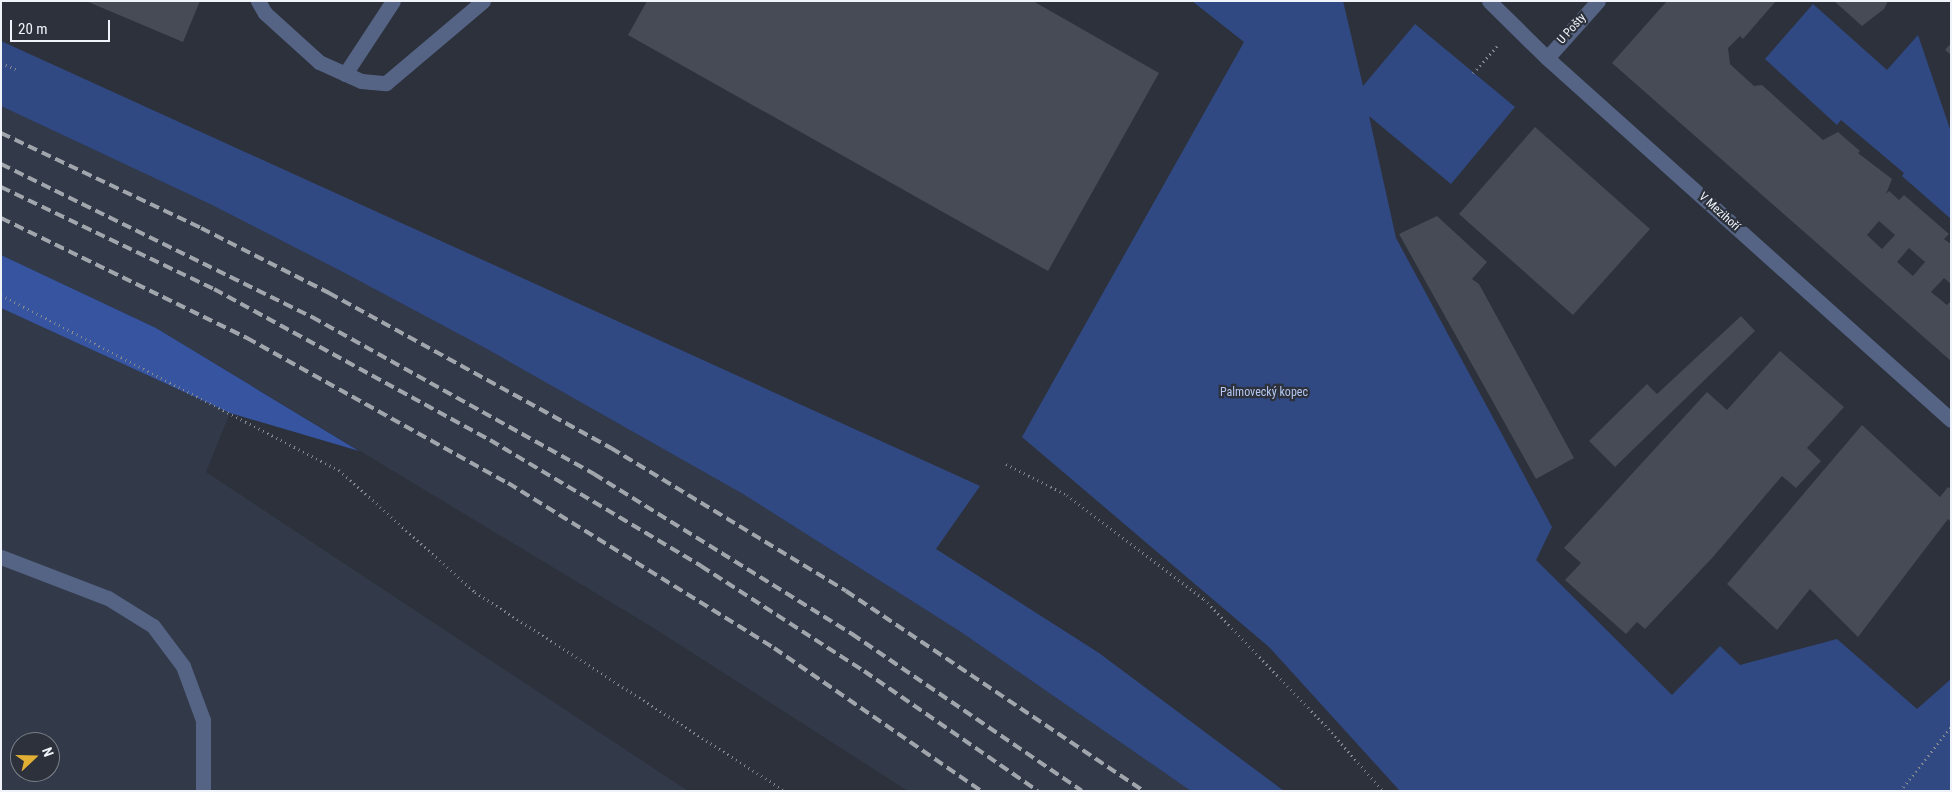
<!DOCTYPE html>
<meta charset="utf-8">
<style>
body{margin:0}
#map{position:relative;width:1952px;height:792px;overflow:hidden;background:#2c313b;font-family:"Roboto Condensed",sans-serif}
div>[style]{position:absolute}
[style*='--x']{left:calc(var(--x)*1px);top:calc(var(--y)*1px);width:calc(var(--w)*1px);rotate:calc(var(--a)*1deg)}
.built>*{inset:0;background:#323949}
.green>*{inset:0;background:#314983}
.forest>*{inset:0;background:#36549f}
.building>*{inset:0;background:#464b56}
.path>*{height:3px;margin-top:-1.5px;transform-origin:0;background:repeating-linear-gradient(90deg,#848991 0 1px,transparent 0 5px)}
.lane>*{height:15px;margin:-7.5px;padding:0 7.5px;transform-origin:7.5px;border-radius:7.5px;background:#556485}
.street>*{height:15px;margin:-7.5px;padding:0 7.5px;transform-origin:7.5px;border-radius:7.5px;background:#556485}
.rail>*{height:4px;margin-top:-2px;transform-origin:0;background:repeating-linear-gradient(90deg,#a1a6ad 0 10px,transparent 0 15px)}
span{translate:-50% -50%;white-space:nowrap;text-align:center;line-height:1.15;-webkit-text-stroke:4.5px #2c313b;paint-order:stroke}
.street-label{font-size:12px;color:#f0f4fa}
.park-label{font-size:12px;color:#b4c7f1}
.frame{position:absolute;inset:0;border:2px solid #f0f4fa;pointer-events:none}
.north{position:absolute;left:10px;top:732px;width:50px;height:50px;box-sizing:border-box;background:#2c313b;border:1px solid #7a7f87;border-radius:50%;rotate:69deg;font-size:14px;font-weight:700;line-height:20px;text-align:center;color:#f0f4fa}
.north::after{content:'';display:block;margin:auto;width:18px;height:22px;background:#e1af34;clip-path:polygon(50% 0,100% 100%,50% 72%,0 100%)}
.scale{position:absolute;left:10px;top:20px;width:100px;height:22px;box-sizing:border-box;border:2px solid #f0f4fa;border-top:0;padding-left:6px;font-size:15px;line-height:18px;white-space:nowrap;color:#f0f4fa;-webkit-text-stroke:4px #2c313b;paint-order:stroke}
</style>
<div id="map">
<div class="built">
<i style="clip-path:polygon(1px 106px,212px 205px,341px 271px,487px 349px,743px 494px,961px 632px,1191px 791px,908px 791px,652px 627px,156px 328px,1px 255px)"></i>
<i style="clip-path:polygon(evenodd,1px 308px,230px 413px,206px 472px,688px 791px,1px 791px,1px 308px,20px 742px,50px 742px,50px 772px,20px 772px,20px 742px)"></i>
</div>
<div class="green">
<i style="clip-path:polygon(1192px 1px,1343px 1px,1363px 86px,1415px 24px,1515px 107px,1451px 184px,1369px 116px,1396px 238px,1552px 527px,1536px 560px,1672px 695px,1720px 646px,1740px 665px,1837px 639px,1917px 709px,1951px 679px,1951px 791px,1400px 791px,1269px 647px,1022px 437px,1244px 42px)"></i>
<i style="clip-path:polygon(1813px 4px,1887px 70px,1918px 35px,1951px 132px,1951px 219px,1902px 176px,1904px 173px,1841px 120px,1837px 125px,1765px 59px)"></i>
<i style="clip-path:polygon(1px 41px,980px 486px,936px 549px,1099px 653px,1284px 791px,1191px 791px,961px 632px,743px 494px,487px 349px,341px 271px,212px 205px,1px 106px)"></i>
</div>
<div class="forest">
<i style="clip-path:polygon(1px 255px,156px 328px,359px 451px,230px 413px,1px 308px)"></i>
</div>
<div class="building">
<i style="clip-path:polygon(86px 1px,200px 1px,183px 42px)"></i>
<i style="clip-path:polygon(647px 1px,1033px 1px,1159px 73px,1048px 271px,628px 35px)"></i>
<i style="clip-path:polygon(evenodd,1667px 1px,1776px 1px,1743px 39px,1740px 36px,1728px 48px,1730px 64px,1754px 86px,1762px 85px,1823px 140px,1838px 132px,1860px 151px,1858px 153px,1892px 179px,1886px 194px,1889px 191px,1899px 200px,1904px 195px,1949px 234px,1944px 239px,1951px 244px,1951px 284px,1944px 278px,1931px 292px,1947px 305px,1951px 301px,1951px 361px,1612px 63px,1667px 1px,1879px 221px,1895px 235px,1882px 249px,1867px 235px,1879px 221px,1667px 1px,1909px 248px,1925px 262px,1913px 276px,1897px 262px,1909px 248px)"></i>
<i style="clip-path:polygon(1834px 1px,1888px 1px,1884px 9px,1862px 26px)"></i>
<i style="clip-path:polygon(1951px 43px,1951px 55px,1945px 50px)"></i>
<i style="clip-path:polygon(1535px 127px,1650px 229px,1573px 315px,1459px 214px)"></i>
<i style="clip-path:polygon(1437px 216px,1487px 262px,1472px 279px,1479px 284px,1574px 458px,1536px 479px,1399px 234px)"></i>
<i style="clip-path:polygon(1741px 316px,1755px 331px,1615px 467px,1589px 441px,1647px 384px,1657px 394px)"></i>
<i style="clip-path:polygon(1780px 351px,1844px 407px,1807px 448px,1821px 461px,1796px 488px,1782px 476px,1713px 557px,1645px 629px,1637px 622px,1626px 634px,1565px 580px,1581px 563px,1564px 548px,1707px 392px,1727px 410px)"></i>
<i style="clip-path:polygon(1862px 425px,1940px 497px,1948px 487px,1951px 489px,1951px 522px,1948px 519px,1858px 637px,1810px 589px,1777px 630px,1727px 584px)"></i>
</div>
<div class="path">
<i style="--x:1;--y:63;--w:16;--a:22"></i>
<i style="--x:1473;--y:73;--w:39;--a:-48"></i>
<i style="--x:1;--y:295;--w:381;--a:27.4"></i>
<i style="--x:339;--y:470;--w:183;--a:41.9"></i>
<i style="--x:475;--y:592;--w:368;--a:32.7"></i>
<i style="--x:1006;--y:464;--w:68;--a:26.9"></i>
<i style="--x:1067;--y:495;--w:172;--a:37.2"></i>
<i style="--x:1204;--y:599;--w:175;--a:46.2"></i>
<i style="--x:1325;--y:725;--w:88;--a:48.7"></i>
<i style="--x:1900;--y:791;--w:82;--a:-51.4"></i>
</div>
<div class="lane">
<i style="--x:258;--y:1;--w:14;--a:60"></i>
<i style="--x:265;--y:13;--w:73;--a:42.2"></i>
<i style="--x:319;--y:62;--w:46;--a:24.3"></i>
<i style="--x:361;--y:81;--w:25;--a:5"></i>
<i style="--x:386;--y:83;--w:127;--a:-40.2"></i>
<i style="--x:345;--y:74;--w:87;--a:-56.7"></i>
<i style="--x:1;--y:557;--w:115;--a:21"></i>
<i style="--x:108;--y:598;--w:53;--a:31.9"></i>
<i style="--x:153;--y:626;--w:50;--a:53.1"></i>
<i style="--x:183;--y:666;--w:58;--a:69.7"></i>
<i style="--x:203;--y:720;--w:71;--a:90"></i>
</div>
<div class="street">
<i style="--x:1489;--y:1;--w:81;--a:44.5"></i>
<i style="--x:1547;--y:58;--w:542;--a:41.86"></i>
<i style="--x:1547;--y:58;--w:76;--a:-48.2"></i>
</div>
<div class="rail">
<i style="--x:1;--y:133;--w:221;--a:25.4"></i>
<i style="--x:201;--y:228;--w:144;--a:26.9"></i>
<i style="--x:329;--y:293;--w:322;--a:28.8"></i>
<i style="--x:611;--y:448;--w:275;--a:31.3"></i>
<i style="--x:846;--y:591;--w:359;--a:33.9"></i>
<i style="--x:1;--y:164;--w:347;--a:26.2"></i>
<i style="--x:312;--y:317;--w:323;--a:29.1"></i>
<i style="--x:594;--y:474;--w:304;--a:31.8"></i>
<i style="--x:852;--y:634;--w:278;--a:34.3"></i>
<i style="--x:1;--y:187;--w:236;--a:25.6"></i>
<i style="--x:214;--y:289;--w:315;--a:28.7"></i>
<i style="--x:490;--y:440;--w:246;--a:30.8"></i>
<i style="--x:701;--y:566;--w:194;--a:32.8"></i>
<i style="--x:864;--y:671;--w:211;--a:34.6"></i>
<i style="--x:1;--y:218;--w:274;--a:26"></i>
<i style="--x:247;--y:338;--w:299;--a:29.1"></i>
<i style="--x:508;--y:483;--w:313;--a:31.8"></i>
<i style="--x:774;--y:648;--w:252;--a:34.6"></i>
</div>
<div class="street-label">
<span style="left:1572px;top:29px;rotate:-48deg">U Pošty</span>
<span style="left:1719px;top:212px;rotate:42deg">V Mezihoří</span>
</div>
<div class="park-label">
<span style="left:1264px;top:393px">Palmovecký kopec</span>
</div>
<div class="frame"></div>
<div class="north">N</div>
<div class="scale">20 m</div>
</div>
